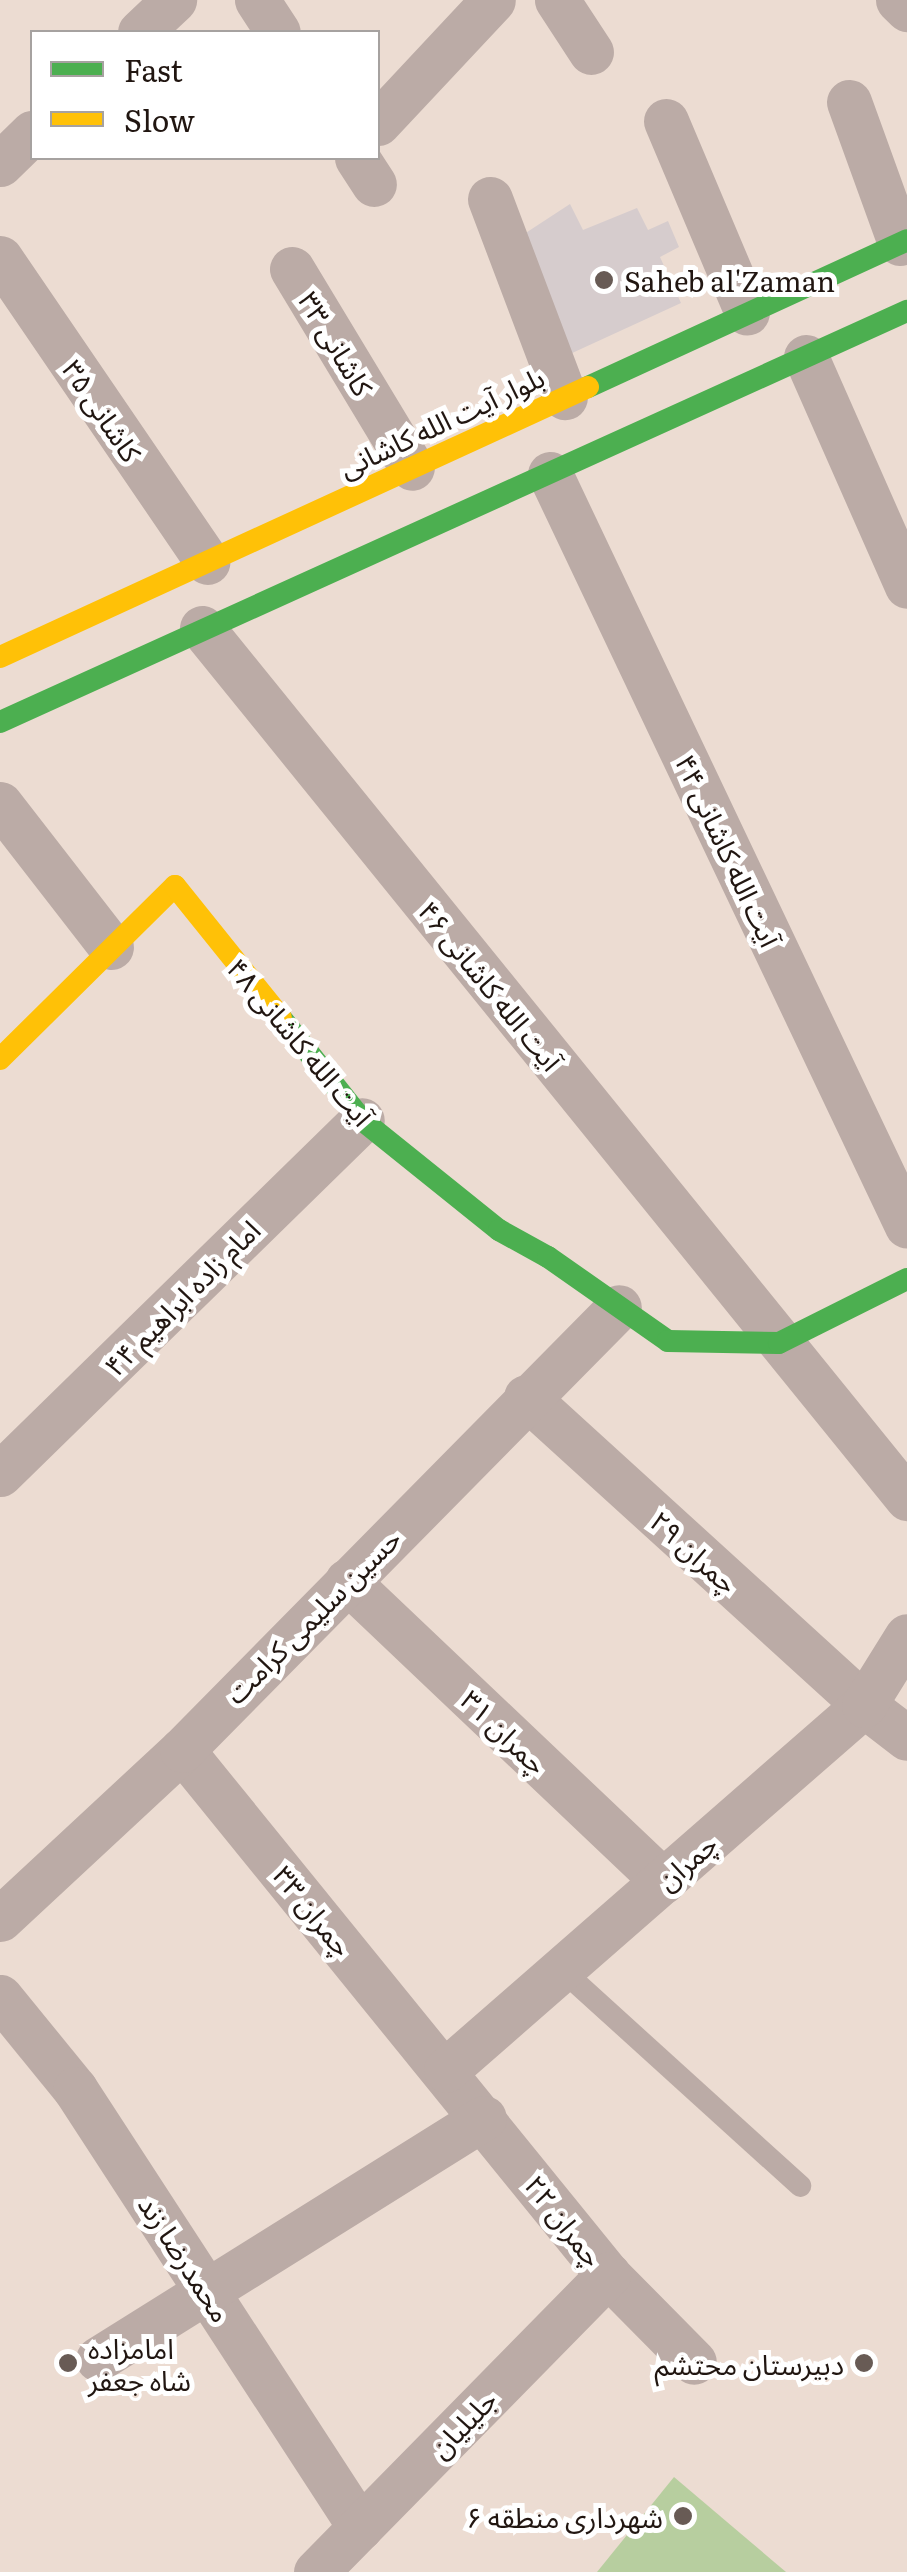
<!DOCTYPE html>
<meta charset="utf-8">
<style>
body{margin:0}
#map{position:relative;width:907px;height:2572px;overflow:hidden;background:#ecdcd2;font-family:Literata,"Noto Sans Arabic",serif}
div>[style]{position:absolute}
[style*='--x']{left:calc(var(--x)*1px);top:calc(var(--y)*1px);width:calc(var(--w)*1px);rotate:calc(var(--a)*1deg)}
.green>*{inset:0;background:#b7ce9f}
.building>*{inset:0;background:#d6cccd}
.lane>*{height:22px;margin:-11px;padding:0 11px;transform-origin:11px;border-radius:11px;background:#bbaba6}
.street>*{height:45px;margin:-22.5px;padding:0 22.5px;transform-origin:22.5px;border-radius:22.5px;background:#bbaba6}
.fast>*{height:22px;margin:-11px;padding:0 11px;transform-origin:11px;border-radius:11px;background:#4caf50}
.slow>*{height:22px;margin:-11px;padding:0 11px;transform-origin:11px;border-radius:11px;background:#ffc107}
.dots>*{width:28px;height:28px;translate:-50% -50%;box-sizing:border-box;border:5px solid #fff;border-radius:50%}
span{translate:-50% -50%;white-space:nowrap;text-align:center;line-height:1.15;-webkit-text-stroke:10px #fff;paint-order:stroke}
.poi-label{font-size:28px;color:#211611}
.left{translate:0 -50%;text-align:left}
.right{translate:-100% -50%;text-align:right}
.street-label{font-size:28px;color:#211611}
.legend{position:absolute;left:30px;top:30px;width:350px;height:130px;box-sizing:border-box;background:#fff;border:2px solid #a6a2a0;margin:0;padding:12px 18px;list-style:none;font-size:30px;color:#211611}
.legend li{display:flex;align-items:center;gap:20px;height:50px}
.legend b{width:50px;border:2px solid #a6a2a0}
</style>
<div id="map">
<div class="green">
<i style="clip-path:polygon(674px 2477px,786px 2572px,597px 2572px)"></i>
</div>
<div class="building">
<i style="clip-path:polygon(570px 204px,583px 230px,637px 208px,648px 230px,668px 221px,679px 247px,660px 257px,681px 303px,570px 354px,518px 238px)"></i>
</div>
<div class="lane">
<i style="--x:561;--y:1969;--w:323;--a:42.2"></i>
</div>
<div class="street">
<i style="--x:257;--y:0;--w:38;--a:57"></i>
<i style="--x:557;--y:0;--w:62;--a:56.8"></i>
<i style="--x:898;--y:0;--w:13;--a:45"></i>
<i style="--x:140;--y:32;--w:47;--a:-43.3"></i>
<i style="--x:849;--y:102;--w:150;--a:70.1"></i>
<i style="--x:666;--y:121;--w:208;--a:67.1"></i>
<i style="--x:378;--y:123;--w:168;--a:-46.9"></i>
<i style="--x:357;--y:158;--w:31;--a:57"></i>
<i style="--x:0;--y:164;--w:45;--a:-44.1"></i>
<i style="--x:490;--y:199;--w:212;--a:69.3"></i>
<i style="--x:0;--y:258;--w:368;--a:55.7"></i>
<i style="--x:292;--y:269;--w:232;--a:58.9"></i>
<i style="--x:806;--y:357;--w:250;--a:66.2"></i>
<i style="--x:550;--y:474;--w:832;--a:64.6"></i>
<i style="--x:202;--y:628;--w:1120;--a:50.98"></i>
<i style="--x:0;--y:804;--w:181;--a:52.2"></i>
<i style="--x:526;--y:1397;--w:457;--a:42.3"></i>
<i style="--x:864;--y:1705;--w:54;--a:37.5"></i>
<i style="--x:0;--y:1474;--w:506;--a:-44.36"></i>
<i style="--x:347;--y:1581;--w:436;--a:43.5"></i>
<i style="--x:182;--y:1750;--w:676;--a:50.94"></i>
<i style="--x:608;--y:2275;--w:122;--a:45.3"></i>
<i style="--x:0;--y:1919;--w:248;--a:-42.9"></i>
<i style="--x:182;--y:1750;--w:622;--a:-45.39"></i>
<i style="--x:0;--y:1997;--w:119;--a:50.8"></i>
<i style="--x:75;--y:2089;--w:523;--a:56.95"></i>
<i style="--x:446;--y:2070;--w:555;--a:-41.13"></i>
<i style="--x:864;--y:1705;--w:81;--a:-58.1"></i>
<i style="--x:98;--y:2359;--w:455;--a:-32"></i>
<i style="--x:316;--y:2572;--w:417;--a:-45.5"></i>
</div>
<div class="fast">
<i style="--x:588;--y:387;--w:351;--a:-24.7"></i>
<i style="--x:0;--y:722;--w:996;--a:-24.38"></i>
<i style="--x:281;--y:1018;--w:130;--a:51.5"></i>
<i style="--x:362;--y:1120;--w:176;--a:38.8"></i>
<i style="--x:499;--y:1230;--w:56;--a:28.9"></i>
<i style="--x:548;--y:1257;--w:146;--a:35"></i>
<i style="--x:668;--y:1341;--w:111;--a:1"></i>
<i style="--x:779;--y:1343;--w:143;--a:-26.6"></i>
</div>
<div class="slow">
<i style="--x:0;--y:657;--w:647;--a:-24.66"></i>
<i style="--x:0;--y:1059;--w:246;--a:-44.7"></i>
<i style="--x:175;--y:886;--w:169;--a:51.2"></i>
</div>
<div class="dots">
<i style="left:604px;top:280px;background:#685b55"></i>
<i style="left:68px;top:2363px;background:#685b55"></i>
<i style="left:864px;top:2363px;background:#685b55"></i>
<i style="left:683px;top:2516px;background:#685b55"></i>
</div>
<div class="poi-label">
<span class="left" style="left:624px;top:280px">Saheb al'Zaman</span>
<span class="left" style="left:88px;top:2363px">امامزاده<br>شاه جعفر</span>
<span class="right" style="left:844px;top:2363px">دبیرستان محتشم</span>
<span class="right" style="left:663px;top:2516px">شهرداری منطقه ۶</span>
</div>
<div class="street-label">
<span style="left:337px;top:343px;rotate:59deg">کاشانی ۳۳</span>
<span style="left:103px;top:410px;rotate:56deg">کاشانی ۳۵</span>
<span style="left:441px;top:421px;rotate:-25deg">بلوار آیت الله کاشانی</span>
<span style="left:729px;top:850px;rotate:65deg">آیت الله کاشانی ۴۴</span>
<span style="left:491px;top:985px;rotate:51deg">آیت الله کاشانی ۴۶</span>
<span style="left:301px;top:1041px;rotate:50deg">آیت الله کاشانی ۴۸</span>
<span style="left:181px;top:1297px;rotate:-45deg">امام زاده ابراهیم ۴۴</span>
<span style="left:695px;top:1551px;rotate:42deg">چمران ۲۹</span>
<span style="left:312px;top:1615px;rotate:-45deg">حسین سلیمی کرامت</span>
<span style="left:505px;top:1731px;rotate:44deg">چمران ۳۱</span>
<span style="left:686px;top:1861px;rotate:-41deg">چمران</span>
<span style="left:314px;top:1910px;rotate:51deg">چمران ۳۳</span>
<span style="left:565px;top:2220px;rotate:52deg">چمران ۲۲</span>
<span style="left:186px;top:2258px;rotate:57deg">محمدرضا زند</span>
<span style="left:462px;top:2423px;rotate:-46deg">جلیلیان</span>
</div>
<ul class="legend">
<li><b style="height:12px;background:#4caf50"></b>Fast</li>
<li><b style="height:12px;background:#ffc107"></b>Slow</li>
</ul>
</div>
